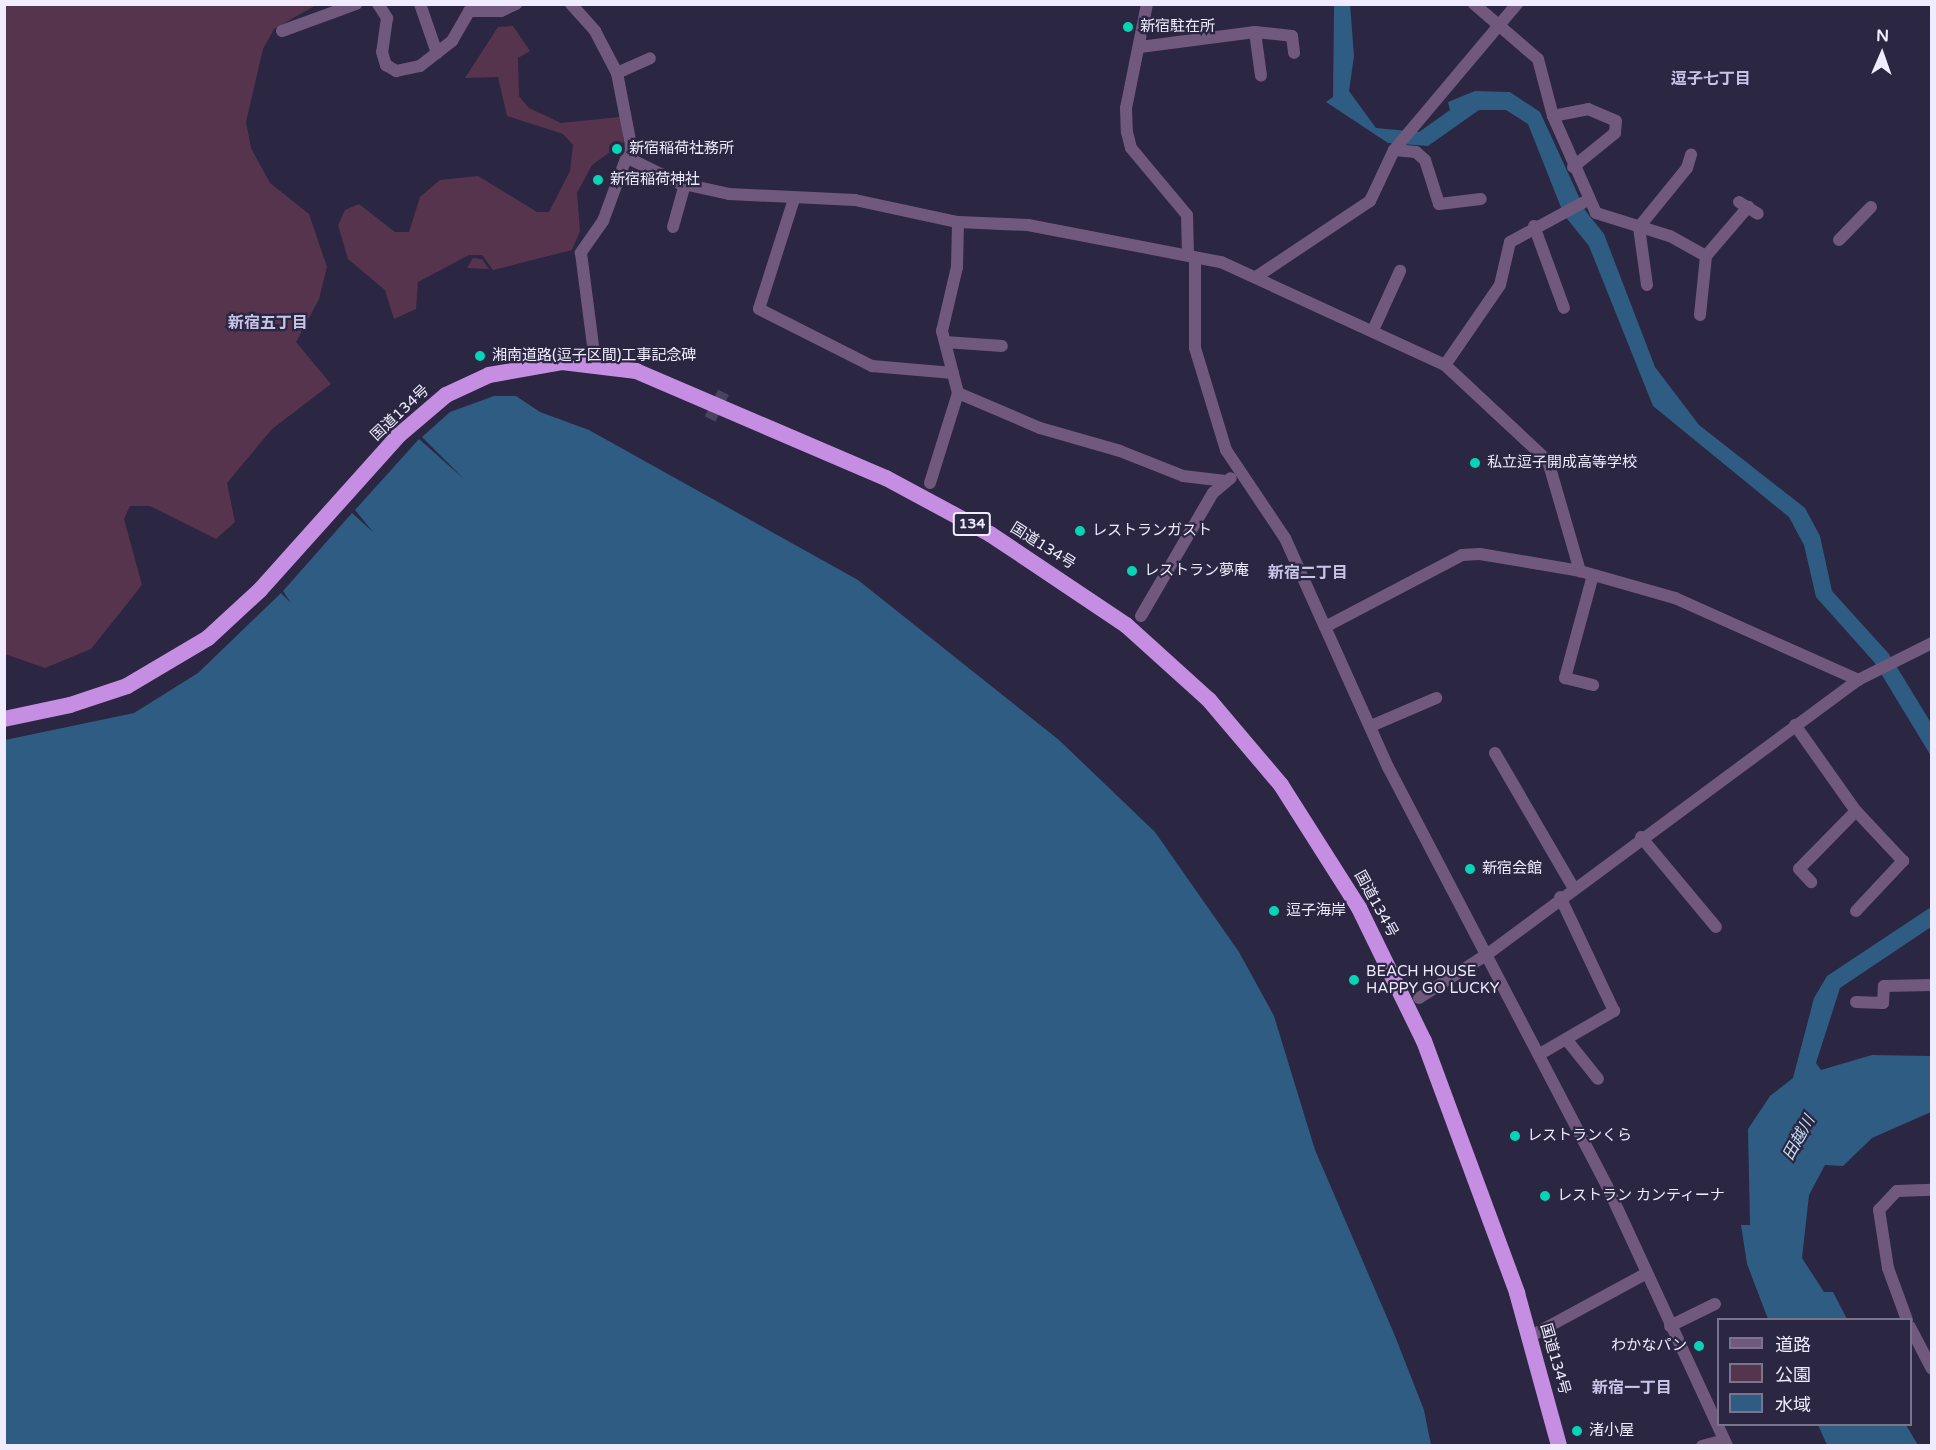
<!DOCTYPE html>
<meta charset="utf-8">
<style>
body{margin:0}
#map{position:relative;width:1936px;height:1450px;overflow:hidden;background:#2b2641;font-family:"Varela Round","Noto Sans JP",sans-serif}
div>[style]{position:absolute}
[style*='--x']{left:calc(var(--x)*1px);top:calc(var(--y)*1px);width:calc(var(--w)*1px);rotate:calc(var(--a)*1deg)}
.green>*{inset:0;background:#57344e}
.water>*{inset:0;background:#2e5c82}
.minor-tunnel>*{height:12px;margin-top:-6px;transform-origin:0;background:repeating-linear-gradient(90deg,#48445d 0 12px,transparent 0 18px)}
.minor>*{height:12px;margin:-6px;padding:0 6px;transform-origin:6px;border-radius:6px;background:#71597e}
.trunk>*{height:16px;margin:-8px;padding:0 8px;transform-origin:8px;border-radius:8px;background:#c68ee2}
.dots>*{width:16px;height:16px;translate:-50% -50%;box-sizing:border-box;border:3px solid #2b2641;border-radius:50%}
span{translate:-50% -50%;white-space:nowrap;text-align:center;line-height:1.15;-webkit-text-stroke:4.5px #2b2641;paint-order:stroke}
.shield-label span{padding:2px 4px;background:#2b2641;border:2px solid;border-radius:4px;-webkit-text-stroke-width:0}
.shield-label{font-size:14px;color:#eeecfe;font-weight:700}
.poi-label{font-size:15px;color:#eeecfe}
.left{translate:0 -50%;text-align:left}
.right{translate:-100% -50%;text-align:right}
.street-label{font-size:15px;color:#eeecfe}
.neighbourhood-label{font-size:16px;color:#c8c4e7;font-weight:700}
.water-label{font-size:16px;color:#c4dff8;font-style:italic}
.frame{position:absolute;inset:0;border:6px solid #eeecfe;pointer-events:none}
.legend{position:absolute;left:1717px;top:1318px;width:195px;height:108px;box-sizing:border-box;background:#2b2641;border:2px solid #79758d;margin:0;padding:8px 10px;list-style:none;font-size:18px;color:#eeecfe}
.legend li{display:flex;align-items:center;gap:12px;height:30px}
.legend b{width:30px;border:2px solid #79758d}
.north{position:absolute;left:1852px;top:24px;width:60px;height:60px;-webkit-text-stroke:4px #2b2641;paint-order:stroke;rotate:2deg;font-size:16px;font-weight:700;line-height:24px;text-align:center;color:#eeecfe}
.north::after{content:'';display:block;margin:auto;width:21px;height:27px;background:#eeecfe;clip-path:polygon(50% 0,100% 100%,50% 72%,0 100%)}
</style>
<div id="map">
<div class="green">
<i style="clip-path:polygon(5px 4px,316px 5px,274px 29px,263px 49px,246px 122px,251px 148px,270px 183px,309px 214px,327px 267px,319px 299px,296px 342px,331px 384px,272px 429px,227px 483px,235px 522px,216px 539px,150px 506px,130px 506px,124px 519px,142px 585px,91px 649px,45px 668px,5px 654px)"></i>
<i style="clip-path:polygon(513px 26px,530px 51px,518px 58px,519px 96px,529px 108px,561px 123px,620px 117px,624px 142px,592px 165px,577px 193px,580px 231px,572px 250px,493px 270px,482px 255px,469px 255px,418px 282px,416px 309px,394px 319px,385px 290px,348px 259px,338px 225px,345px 210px,359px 204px,395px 232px,409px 232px,420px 197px,440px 180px,478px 176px,537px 212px,549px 212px,570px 171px,573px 145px,563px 134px,507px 116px,498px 77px,465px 78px,498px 27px)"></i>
<i style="clip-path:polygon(473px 258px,482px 259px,489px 269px,467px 268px)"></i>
</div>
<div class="water">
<i style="clip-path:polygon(1350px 4px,1354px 56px,1349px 91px,1376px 128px,1419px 132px,1450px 110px,1448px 102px,1475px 91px,1510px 92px,1540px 112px,1585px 210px,1604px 234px,1655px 367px,1699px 425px,1805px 508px,1820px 536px,1832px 591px,1889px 654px,1931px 723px,1931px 756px,1874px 662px,1816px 597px,1804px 545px,1789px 517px,1653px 406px,1589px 246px,1564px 215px,1528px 124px,1506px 110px,1479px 110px,1428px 146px,1388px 143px,1326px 102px,1333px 97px,1334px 5px)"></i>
<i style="clip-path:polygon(494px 396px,516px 396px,540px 412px,589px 430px,858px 580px,1059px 740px,1155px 832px,1239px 952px,1274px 1016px,1315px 1150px,1395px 1336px,1424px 1410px,1431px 1445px,5px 1445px,5px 740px,134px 713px,198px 673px,281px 593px,291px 603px,283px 591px,352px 513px,373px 532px,355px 510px,419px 439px,464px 479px,422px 437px,450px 412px)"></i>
<i style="clip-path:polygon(1931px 907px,1931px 927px,1840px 988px,1816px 1063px,1821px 1070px,1872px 1055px,1931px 1056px,1931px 1112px,1872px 1138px,1843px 1166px,1825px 1165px,1809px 1195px,1802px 1258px,1824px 1292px,1833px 1292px,1847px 1319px,1768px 1319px,1747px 1264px,1741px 1225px,1750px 1225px,1748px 1129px,1770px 1096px,1793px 1078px,1814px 998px,1827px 976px)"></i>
<i style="clip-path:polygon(1818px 1425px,1906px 1425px,1918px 1445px,1827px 1445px)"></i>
</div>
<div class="minor-tunnel">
<i style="--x:710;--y:419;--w:35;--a:-63"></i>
</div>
<div class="minor">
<i style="--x:378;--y:4;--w:17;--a:57"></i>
<i style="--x:387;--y:18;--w:34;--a:98"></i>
<i style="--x:382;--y:52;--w:14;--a:73"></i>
<i style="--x:386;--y:65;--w:12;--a:31"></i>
<i style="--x:396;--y:71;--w:25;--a:-12"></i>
<i style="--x:420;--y:66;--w:41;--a:-38"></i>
<i style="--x:452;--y:41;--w:34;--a:-60"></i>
<i style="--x:469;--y:11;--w:32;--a:0"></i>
<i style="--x:501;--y:11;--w:17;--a:-25"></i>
<i style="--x:420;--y:4;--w:52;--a:70.9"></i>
<i style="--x:571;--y:4;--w:36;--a:48"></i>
<i style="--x:595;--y:31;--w:47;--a:62.4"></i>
<i style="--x:617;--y:73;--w:73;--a:79"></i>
<i style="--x:631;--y:145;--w:81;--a:110.2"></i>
<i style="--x:603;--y:221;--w:39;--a:125"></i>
<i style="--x:581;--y:253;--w:101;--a:82.6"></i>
<i style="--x:1147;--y:4;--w:106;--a:101.4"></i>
<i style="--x:1126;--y:108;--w:24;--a:88"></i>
<i style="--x:1127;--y:132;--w:16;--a:76"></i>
<i style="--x:1131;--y:148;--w:87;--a:50.1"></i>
<i style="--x:1187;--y:215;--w:40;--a:88.6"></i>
<i style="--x:1474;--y:4;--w:84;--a:40.7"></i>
<i style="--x:1538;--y:59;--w:59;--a:75.3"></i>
<i style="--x:1553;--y:116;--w:106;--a:66.1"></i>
<i style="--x:1596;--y:213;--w:77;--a:17.3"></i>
<i style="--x:1670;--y:236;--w:41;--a:29.1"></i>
<i style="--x:282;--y:31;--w:79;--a:-20"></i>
<i style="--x:1255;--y:32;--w:44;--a:82.2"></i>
<i style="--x:1140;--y:47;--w:116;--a:-7.4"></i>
<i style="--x:1255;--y:32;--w:37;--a:6"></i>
<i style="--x:1292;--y:36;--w:17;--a:83"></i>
<i style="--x:617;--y:73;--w:36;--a:-24"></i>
<i style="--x:1553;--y:116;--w:36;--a:-11"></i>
<i style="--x:1588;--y:109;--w:30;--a:23"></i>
<i style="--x:1616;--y:121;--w:12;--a:95"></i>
<i style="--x:1615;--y:133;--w:54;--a:141"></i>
<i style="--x:1394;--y:150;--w:22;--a:5"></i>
<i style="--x:1416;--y:152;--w:12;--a:42"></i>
<i style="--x:1425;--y:160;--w:46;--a:72.3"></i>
<i style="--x:1439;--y:204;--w:42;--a:-6.8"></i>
<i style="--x:630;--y:159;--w:55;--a:26.1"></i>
<i style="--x:679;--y:183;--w:51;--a:12.4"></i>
<i style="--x:729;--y:194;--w:126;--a:2.7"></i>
<i style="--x:855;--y:200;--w:105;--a:12.1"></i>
<i style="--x:958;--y:222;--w:70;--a:2.5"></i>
<i style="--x:1028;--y:225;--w:197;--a:10.9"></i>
<i style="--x:1221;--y:262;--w:247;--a:24.7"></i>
<i style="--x:1445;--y:365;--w:97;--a:-55.5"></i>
<i style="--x:1500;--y:285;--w:44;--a:-76.9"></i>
<i style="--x:1510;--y:242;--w:89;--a:-28.3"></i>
<i style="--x:794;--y:199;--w:115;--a:107.7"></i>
<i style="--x:759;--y:309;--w:127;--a:26.8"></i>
<i style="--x:872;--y:366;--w:81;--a:4.9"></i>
<i style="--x:1739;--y:202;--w:22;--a:32"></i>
<i style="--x:1534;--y:226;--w:87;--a:69.9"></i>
<i style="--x:673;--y:227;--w:45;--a:-74.4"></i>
<i style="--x:1839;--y:240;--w:46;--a:-45.9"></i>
<i style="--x:1195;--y:260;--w:88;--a:90"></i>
<i style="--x:1195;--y:348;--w:107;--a:73.1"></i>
<i style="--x:1226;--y:450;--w:106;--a:56.2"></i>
<i style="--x:1285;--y:538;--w:251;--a:65.8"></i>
<i style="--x:1388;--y:767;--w:473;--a:62.4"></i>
<i style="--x:1607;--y:1186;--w:286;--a:65.2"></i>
<i style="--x:1256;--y:277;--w:137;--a:-33.7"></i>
<i style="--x:1370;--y:201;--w:56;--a:-64.8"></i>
<i style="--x:1394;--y:150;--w:191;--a:-49.9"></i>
<i style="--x:1647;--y:285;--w:59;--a:-97.9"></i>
<i style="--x:1639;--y:227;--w:76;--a:-50.9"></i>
<i style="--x:1687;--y:168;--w:14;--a:-73"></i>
<i style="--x:1700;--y:315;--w:59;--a:-84.2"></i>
<i style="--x:1706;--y:256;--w:65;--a:-49.4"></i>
<i style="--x:1374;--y:328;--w:63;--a:-65.5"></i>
<i style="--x:945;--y:342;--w:57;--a:4"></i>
<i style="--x:1445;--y:365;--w:141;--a:43"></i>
<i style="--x:1548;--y:461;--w:115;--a:73.8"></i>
<i style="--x:958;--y:393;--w:89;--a:23.1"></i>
<i style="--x:1040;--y:428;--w:83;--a:16"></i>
<i style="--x:1120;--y:451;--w:68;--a:21.6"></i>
<i style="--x:1183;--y:476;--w:43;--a:6.6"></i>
<i style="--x:930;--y:483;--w:94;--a:-72.7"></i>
<i style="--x:958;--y:393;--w:64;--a:-104.5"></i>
<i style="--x:942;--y:331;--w:66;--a:-76.8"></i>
<i style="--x:957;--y:267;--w:45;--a:-88.7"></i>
<i style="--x:1593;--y:575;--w:107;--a:105.2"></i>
<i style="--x:1565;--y:678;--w:29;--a:14"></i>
<i style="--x:1141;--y:616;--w:143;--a:-59.7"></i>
<i style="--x:1213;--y:493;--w:23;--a:-40"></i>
<i style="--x:1325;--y:627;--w:155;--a:-27.7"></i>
<i style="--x:1462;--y:555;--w:18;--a:-3"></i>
<i style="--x:1480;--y:554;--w:101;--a:9.6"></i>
<i style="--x:1580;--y:571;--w:99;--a:15.9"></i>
<i style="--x:1675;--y:598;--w:201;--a:24.1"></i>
<i style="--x:1795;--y:725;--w:105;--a:54.7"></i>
<i style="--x:1856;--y:811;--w:81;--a:134.5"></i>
<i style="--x:1799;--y:869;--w:18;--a:47"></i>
<i style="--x:1371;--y:726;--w:71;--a:-23.3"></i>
<i style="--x:1495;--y:753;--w:155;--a:59.8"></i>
<i style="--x:1641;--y:837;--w:117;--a:50.2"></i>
<i style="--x:1856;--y:911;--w:69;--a:-46.8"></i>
<i style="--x:1903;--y:861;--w:69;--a:-133.2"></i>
<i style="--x:1419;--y:998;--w:83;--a:-32.7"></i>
<i style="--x:1489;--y:953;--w:459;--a:-36.5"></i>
<i style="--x:1858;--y:680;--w:83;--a:-26.6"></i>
<i style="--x:1856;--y:1002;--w:27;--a:2"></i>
<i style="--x:1883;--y:1003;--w:17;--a:-87"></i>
<i style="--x:1884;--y:986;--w:48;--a:-1.2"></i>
<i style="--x:1566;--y:1039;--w:51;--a:51.3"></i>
<i style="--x:1540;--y:1054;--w:86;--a:-30.2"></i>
<i style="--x:1614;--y:1011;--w:126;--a:-115.3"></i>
<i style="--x:1907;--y:1320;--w:55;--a:-110.1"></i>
<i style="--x:1888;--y:1268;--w:59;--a:-98.8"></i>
<i style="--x:1879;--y:1210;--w:26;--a:-47"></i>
<i style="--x:1897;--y:1191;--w:35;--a:-2"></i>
<i style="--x:1670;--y:1326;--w:50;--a:-26.1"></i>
<i style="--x:1910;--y:1327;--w:47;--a:62.4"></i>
<i style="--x:1531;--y:1336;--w:132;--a:-28.5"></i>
<i style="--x:1702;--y:1446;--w:23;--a:-15"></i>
</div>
<div class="trunk">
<i style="--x:4;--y:719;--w:67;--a:-12"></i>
<i style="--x:70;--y:705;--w:60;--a:-18.4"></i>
<i style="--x:127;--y:686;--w:94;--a:-30.7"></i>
<i style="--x:208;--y:638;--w:71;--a:-42.7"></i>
<i style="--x:260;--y:590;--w:207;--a:-48.1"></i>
<i style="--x:398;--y:436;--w:63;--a:-40.5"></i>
<i style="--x:446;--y:395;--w:47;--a:-24.9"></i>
<i style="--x:489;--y:375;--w:74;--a:-10.1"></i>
<i style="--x:562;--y:362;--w:75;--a:6.9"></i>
<i style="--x:636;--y:371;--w:272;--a:23.2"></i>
<i style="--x:886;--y:478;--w:118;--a:28.3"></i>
<i style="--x:990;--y:534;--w:164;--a:33.8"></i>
<i style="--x:1126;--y:625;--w:112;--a:42.1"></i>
<i style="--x:1209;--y:700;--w:111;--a:49.7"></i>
<i style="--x:1281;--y:785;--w:146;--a:57.6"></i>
<i style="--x:1359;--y:908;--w:148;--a:64"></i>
<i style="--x:1424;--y:1041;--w:269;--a:69.7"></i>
<i style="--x:1517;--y:1293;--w:159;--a:74.6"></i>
</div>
<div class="dots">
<i style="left:1128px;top:27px;background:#05d5b6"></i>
<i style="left:617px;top:149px;background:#05d5b6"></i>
<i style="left:598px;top:180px;background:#05d5b6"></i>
<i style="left:480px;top:356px;background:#05d5b6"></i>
<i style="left:1475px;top:463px;background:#05d5b6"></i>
<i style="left:1080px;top:531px;background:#05d5b6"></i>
<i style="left:1132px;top:571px;background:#05d5b6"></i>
<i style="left:1470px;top:869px;background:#05d5b6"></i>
<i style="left:1274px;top:911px;background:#05d5b6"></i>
<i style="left:1354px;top:980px;background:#05d5b6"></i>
<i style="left:1515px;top:1136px;background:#05d5b6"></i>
<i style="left:1545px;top:1196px;background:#05d5b6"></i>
<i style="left:1699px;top:1346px;background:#05d5b6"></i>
<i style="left:1577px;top:1431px;background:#05d5b6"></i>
</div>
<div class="shield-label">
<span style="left:972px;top:524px">134</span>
</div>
<div class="poi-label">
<span class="left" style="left:1140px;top:27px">新宿駐在所</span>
<span class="left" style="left:629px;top:149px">新宿稲荷社務所</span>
<span class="left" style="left:610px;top:180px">新宿稲荷神社</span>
<span class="left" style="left:492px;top:356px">湘南道路(逗子区間)工事記念碑</span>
<span class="left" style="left:1487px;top:463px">私立逗子開成高等学校</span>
<span class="left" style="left:1092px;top:531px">レストランガスト</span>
<span class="left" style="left:1144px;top:571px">レストラン夢庵</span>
<span class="left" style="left:1482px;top:869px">新宿会館</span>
<span class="left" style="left:1286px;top:911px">逗子海岸</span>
<span class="left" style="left:1366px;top:980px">BEACH HOUSE<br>HAPPY GO LUCKY</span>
<span class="left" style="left:1527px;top:1136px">レストランくら</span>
<span class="left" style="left:1557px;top:1196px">レストラン カンティーナ</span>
<span class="right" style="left:1687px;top:1346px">わかなパン</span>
<span class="left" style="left:1589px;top:1431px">渚小屋</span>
</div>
<div class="street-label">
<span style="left:400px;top:413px;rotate:-43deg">国道134号</span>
<span style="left:1043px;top:546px;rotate:32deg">国道134号</span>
<span style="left:1376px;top:904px;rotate:61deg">国道134号</span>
<span style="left:1555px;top:1359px;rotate:74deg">国道134号</span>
</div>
<div class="neighbourhood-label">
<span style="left:1711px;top:79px">逗子七丁目</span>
<span style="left:268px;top:323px">新宿五丁目</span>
<span style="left:1308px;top:573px">新宿二丁目</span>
<span style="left:1632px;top:1388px">新宿一丁目</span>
</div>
<div class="water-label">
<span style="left:1799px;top:1138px;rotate:-61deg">田越川</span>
</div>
<div class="frame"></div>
<ul class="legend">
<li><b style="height:8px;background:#71597e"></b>道路</li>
<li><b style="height:16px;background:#57344e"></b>公園</li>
<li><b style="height:16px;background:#2e5c82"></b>水域</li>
</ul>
<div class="north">N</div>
</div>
